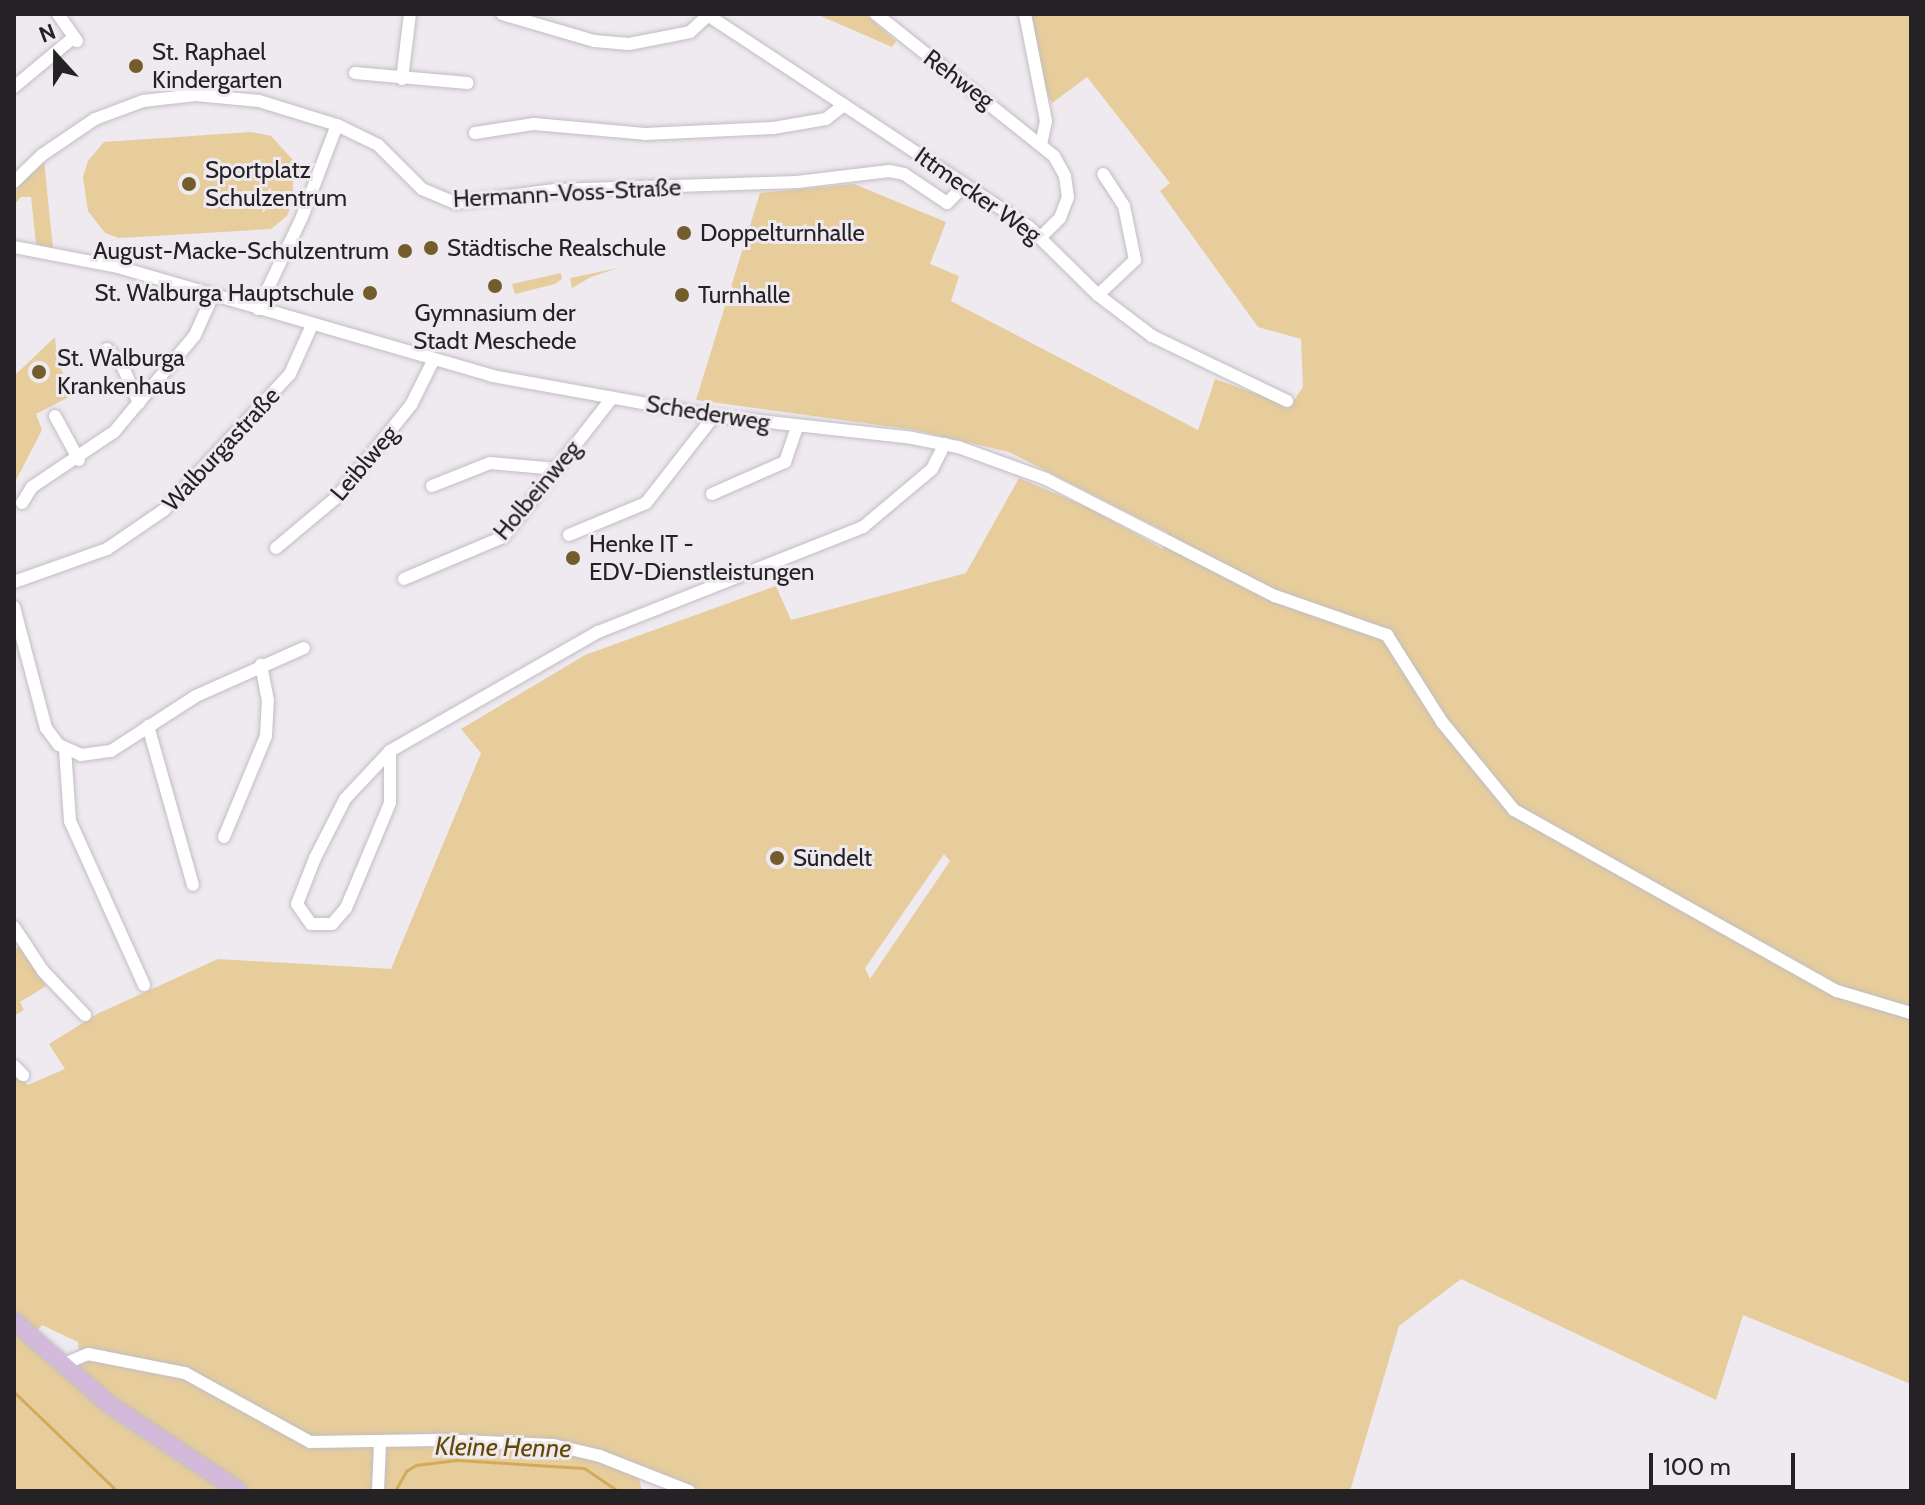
<!DOCTYPE html>
<meta charset="utf-8">
<style>
body{margin:0}
#map{position:relative;width:1925px;height:1505px;overflow:hidden;background:#efe9f0;font-family:Cabin,sans-serif}
div>[style]{position:absolute}
[style*='--x']{left:calc(var(--x)*1px);top:calc(var(--y)*1px);width:calc(var(--w)*1px);rotate:calc(var(--a)*1deg)}
.green>*{inset:0;background:#e6cd9b}
.stream>*{height:3px;margin:-1.5px;padding:0 1.5px;transform-origin:1.5px;border-radius:1.5px;background:#d1ab5a}
.roads{filter:drop-shadow(0 0 2px #c2bdc3) drop-shadow(0 0 2px #c2bdc3)}
.minor>*{height:12px;margin:-6px;padding:0 6px;transform-origin:6px;border-radius:6px;background:#fff}
.major>*{height:16px;margin:-8px;padding:0 8px;transform-origin:8px;border-radius:8px;background:#d3b9da}
.dots>*{width:22px;height:22px;translate:-50% -50%;box-sizing:border-box;border:4px solid #efe9f0;border-radius:50%}
span{translate:-50% -50%;white-space:nowrap;text-align:center;line-height:1.15;-webkit-text-stroke:6px #efe9f0;paint-order:stroke}
.poi-label{font-size:24px;color:#242225}
.left{translate:0 -50%;text-align:left}
.right{translate:-100% -50%;text-align:right}
.street-label{font-size:24px;color:#242225}
.water-label{font-size:26px;color:#634906;font-style:italic}
.frame{position:absolute;inset:0;border:16px solid #242225;pointer-events:none}
.north{position:absolute;left:16px;top:16px;width:80px;height:80px;-webkit-text-stroke:6px #efe9f0;paint-order:stroke;rotate:339deg;font-size:22px;font-weight:700;line-height:32px;text-align:center;color:#242225}
.north::after{content:'';display:block;margin:auto;width:28px;height:36px;background:#242225;clip-path:polygon(50% 0,100% 100%,50% 72%,0 100%)}
.scale{position:absolute;left:1649px;top:1453px;width:146px;height:36px;box-sizing:border-box;border:4px solid #242225;border-top:0;padding-left:10px;font-size:24px;line-height:28px;white-space:nowrap;color:#242225;-webkit-text-stroke:6px #efe9f0;paint-order:stroke}
</style>
<div id="map">
<div class="green">
<i style="clip-path:polygon(816px 14px,865px 14px,896px 41px,892px 47px)"></i>
<i style="clip-path:polygon(evenodd,1028px 14px,1911px 14px,1911px 1384px,1743px 1315px,1716px 1400px,1461px 1279px,1399px 1326px,1350px 1491px,689px 1491px,637px 1472px,642px 1491px,251px 1491px,180px 1448px,81px 1374px,75px 1364px,80px 1359px,78px 1342px,42px 1325px,35px 1333px,14px 1312px,14px 1072px,28px 1085px,65px 1069px,49px 1044px,97px 1014px,218px 959px,391px 969px,481px 753px,461px 729px,585px 655px,776px 586px,791px 620px,966px 573px,1019px 478px,1089px 508px,1163px 549px,1168px 533px,1009px 452px,915px 430px,696px 400px,760px 193px,854px 184px,946px 222px,930px 264px,959px 276px,951px 301px,1198px 430px,1215px 379px,1290px 406px,1303px 387px,1301px 339px,1258px 327px,1160px 191px,1170px 183px,1087px 77px,1052px 103px,1038px 78px,1028px 14px,944px 854px,950px 861px,870px 979px,865px 968px,944px 854px)"></i>
<i style="clip-path:polygon(251px 132px,271px 136px,293px 160px,293px 202px,287px 216px,271px 229px,119px 238px,105px 233px,88px 211px,83px 177px,88px 161px,104px 142px)"></i>
<i style="clip-path:polygon(44px 158px,47px 191px,53px 248px,36px 244px,31px 197px,21px 197px,14px 205px,17px 187px)"></i>
<i style="clip-path:polygon(618px 268px,591px 277px,572px 288px,570px 278px)"></i>
<i style="clip-path:polygon(561px 273px,562px 279px,555px 284px,515px 294px,512px 284px)"></i>
<i style="clip-path:polygon(55px 337px,57px 359px,70px 390px,67px 398px,36px 414px,42px 430px,14px 484px,14px 376px)"></i>
<i style="clip-path:polygon(19px 947px,46px 986px,20px 1002px,24px 1010px,14px 1016px,14px 948px)"></i>
<i style="clip-path:polygon(14px 1328px,102px 1409px,225px 1491px,14px 1491px)"></i>
</div>
<div class="stream">
<i style="--x:14;--y:1392;--w:143;--a:43.9"></i>
<i style="--x:395;--y:1491;--w:23;--a:-61"></i>
<i style="--x:406;--y:1471;--w:12;--a:-31"></i>
<i style="--x:416;--y:1465;--w:41;--a:-7"></i>
<i style="--x:457;--y:1460;--w:127;--a:3.6"></i>
<i style="--x:584;--y:1468;--w:41;--a:34.1"></i>
</div>
<div class="roads">
<div class="minor">
<i style="--x:58;--y:14;--w:33;--a:55"></i>
<i style="--x:502;--y:14;--w:96;--a:16.4"></i>
<i style="--x:594;--y:41;--w:35;--a:5"></i>
<i style="--x:629;--y:44;--w:62;--a:-11.1"></i>
<i style="--x:690;--y:32;--w:26;--a:-43"></i>
<i style="--x:706;--y:14;--w:387;--a:33.4"></i>
<i style="--x:1029;--y:227;--w:97;--a:44.6"></i>
<i style="--x:1098;--y:295;--w:68;--a:37.2"></i>
<i style="--x:1152;--y:336;--w:150;--a:25.7"></i>
<i style="--x:876;--y:14;--w:228;--a:38.6"></i>
<i style="--x:1054;--y:156;--w:23;--a:61"></i>
<i style="--x:1065;--y:176;--w:21;--a:82"></i>
<i style="--x:1068;--y:197;--w:22;--a:111"></i>
<i style="--x:1060;--y:218;--w:27;--a:135"></i>
<i style="--x:1025;--y:14;--w:109;--a:78.9"></i>
<i style="--x:1046;--y:121;--w:24;--a:102"></i>
<i style="--x:355;--y:73;--w:113;--a:5.1"></i>
<i style="--x:402;--y:79;--w:65;--a:-83"></i>
<i style="--x:14;--y:87;--w:78;--a:-39.8"></i>
<i style="--x:475;--y:133;--w:60;--a:-8.7"></i>
<i style="--x:534;--y:124;--w:111;--a:5.1"></i>
<i style="--x:645;--y:134;--w:128;--a:-2.7"></i>
<i style="--x:773;--y:128;--w:54;--a:-9.6"></i>
<i style="--x:826;--y:119;--w:23;--a:-38"></i>
<i style="--x:14;--y:182;--w:39;--a:-44"></i>
<i style="--x:42;--y:155;--w:64;--a:-34.2"></i>
<i style="--x:95;--y:119;--w:51;--a:-20.6"></i>
<i style="--x:143;--y:101;--w:53;--a:-6.5"></i>
<i style="--x:196;--y:95;--w:63;--a:5.4"></i>
<i style="--x:259;--y:101;--w:82;--a:17.1"></i>
<i style="--x:337;--y:125;--w:46;--a:26"></i>
<i style="--x:378;--y:145;--w:62;--a:45"></i>
<i style="--x:422;--y:189;--w:36;--a:23"></i>
<i style="--x:455;--y:203;--w:101;--a:-7.4"></i>
<i style="--x:555;--y:190;--w:242;--a:-1.9"></i>
<i style="--x:797;--y:182;--w:93;--a:-6.8"></i>
<i style="--x:889;--y:171;--w:15;--a:11"></i>
<i style="--x:904;--y:174;--w:52;--a:34"></i>
<i style="--x:947;--y:203;--w:25;--a:-45"></i>
<i style="--x:14;--y:247;--w:106;--a:10.9"></i>
<i style="--x:118;--y:267;--w:390;--a:16.2"></i>
<i style="--x:492;--y:376;--w:226;--a:10.2"></i>
<i style="--x:714;--y:416;--w:199;--a:6.3"></i>
<i style="--x:912;--y:438;--w:47;--a:11.1"></i>
<i style="--x:958;--y:447;--w:94;--a:20"></i>
<i style="--x:1046;--y:479;--w:257;--a:27.1"></i>
<i style="--x:1275;--y:596;--w:119;--a:19.2"></i>
<i style="--x:1387;--y:635;--w:103;--a:57.7"></i>
<i style="--x:1442;--y:722;--w:114;--a:50.7"></i>
<i style="--x:1514;--y:810;--w:370;--a:29.3"></i>
<i style="--x:1837;--y:991;--w:77;--a:16.6"></i>
<i style="--x:1098;--y:295;--w:51;--a:-43.4"></i>
<i style="--x:1135;--y:260;--w:55;--a:-101.5"></i>
<i style="--x:1124;--y:206;--w:38;--a:-123"></i>
<i style="--x:258;--y:309;--w:102;--a:-64.4"></i>
<i style="--x:302;--y:217;--w:98;--a:-69.2"></i>
<i style="--x:107;--y:349;--w:20;--a:45"></i>
<i style="--x:121;--y:363;--w:44;--a:65.8"></i>
<i style="--x:55;--y:416;--w:50;--a:61.4"></i>
<i style="--x:432;--y:486;--w:62;--a:-21.6"></i>
<i style="--x:490;--y:463;--w:67;--a:5.1"></i>
<i style="--x:712;--y:494;--w:80;--a:-23.7"></i>
<i style="--x:785;--y:462;--w:37;--a:-71"></i>
<i style="--x:22;--y:503;--w:19;--a:-58"></i>
<i style="--x:32;--y:487;--w:99;--a:-33.9"></i>
<i style="--x:114;--y:432;--w:126;--a:-50.1"></i>
<i style="--x:195;--y:335;--w:44;--a:-65.8"></i>
<i style="--x:569;--y:535;--w:83;--a:-22.6"></i>
<i style="--x:646;--y:503;--w:110;--a:-52"></i>
<i style="--x:276;--y:548;--w:80;--a:-39.9"></i>
<i style="--x:337;--y:497;--w:118;--a:-51.2"></i>
<i style="--x:411;--y:405;--w:49;--a:-63.4"></i>
<i style="--x:404;--y:579;--w:108;--a:-23"></i>
<i style="--x:503;--y:537;--w:177;--a:-51.9"></i>
<i style="--x:14;--y:582;--w:99;--a:-19.5"></i>
<i style="--x:107;--y:549;--w:69;--a:-34.4"></i>
<i style="--x:164;--y:510;--w:185;--a:-47.2"></i>
<i style="--x:290;--y:374;--w:54;--a:-65.8"></i>
<i style="--x:14;--y:607;--w:125;--a:75.2"></i>
<i style="--x:46;--y:728;--w:21;--a:53"></i>
<i style="--x:59;--y:745;--w:24;--a:24"></i>
<i style="--x:81;--y:755;--w:30;--a:-8"></i>
<i style="--x:111;--y:751;--w:101;--a:-32.9"></i>
<i style="--x:196;--y:696;--w:118;--a:-24"></i>
<i style="--x:148;--y:726;--w:165;--a:74.2"></i>
<i style="--x:65;--y:749;--w:72;--a:86"></i>
<i style="--x:70;--y:821;--w:180;--a:65.7"></i>
<i style="--x:390;--y:751;--w:52;--a:90"></i>
<i style="--x:390;--y:803;--w:114;--a:112.7"></i>
<i style="--x:346;--y:908;--w:21;--a:131"></i>
<i style="--x:332;--y:924;--w:21;--a:180"></i>
<i style="--x:311;--y:924;--w:24;--a:-125"></i>
<i style="--x:297;--y:904;--w:49;--a:-68.6"></i>
<i style="--x:315;--y:858;--w:66;--a:-63"></i>
<i style="--x:345;--y:799;--w:66;--a:-46.8"></i>
<i style="--x:390;--y:751;--w:240;--a:-29.8"></i>
<i style="--x:598;--y:632;--w:285;--a:-21.6"></i>
<i style="--x:863;--y:527;--w:90;--a:-40"></i>
<i style="--x:932;--y:469;--w:28;--a:-63"></i>
<i style="--x:224;--y:837;--w:109;--a:-67.4"></i>
<i style="--x:266;--y:736;--w:35;--a:-87"></i>
<i style="--x:268;--y:701;--w:37;--a:-101"></i>
<i style="--x:14;--y:927;--w:53;--a:56.6"></i>
<i style="--x:43;--y:971;--w:61;--a:46.3"></i>
<i style="--x:14;--y:1066;--w:13;--a:45"></i>
<i style="--x:62;--y:1365;--w:28;--a:-23"></i>
<i style="--x:88;--y:1354;--w:99;--a:11.1"></i>
<i style="--x:185;--y:1373;--w:143;--a:28.9"></i>
<i style="--x:310;--y:1442;--w:127;--a:-0.9"></i>
<i style="--x:437;--y:1440;--w:116;--a:2.5"></i>
<i style="--x:553;--y:1445;--w:48;--a:13.2"></i>
<i style="--x:600;--y:1456;--w:96;--a:21.5"></i>
<i style="--x:378;--y:1491;--w:47;--a:-87.6"></i>
</div>
<div class="major">
<i style="--x:14;--y:1321;--w:128;--a:41.2"></i>
<i style="--x:110;--y:1405;--w:155;--a:33.7"></i>
</div>
</div>
<div class="dots">
<i style="left:136px;top:66px;background:#745d2d"></i>
<i style="left:189px;top:184px;background:#745d2d"></i>
<i style="left:684px;top:233px;background:#745d2d"></i>
<i style="left:431px;top:248px;background:#745d2d"></i>
<i style="left:405px;top:251px;background:#745d2d"></i>
<i style="left:495px;top:286px;background:#745d2d"></i>
<i style="left:370px;top:293px;background:#745d2d"></i>
<i style="left:682px;top:295px;background:#745d2d"></i>
<i style="left:39px;top:372px;background:#745d2d"></i>
<i style="left:573px;top:558px;background:#745d2d"></i>
<i style="left:777px;top:858px;background:#745d2d"></i>
</div>
<div class="poi-label">
<span class="left" style="left:152px;top:66px">St. Raphael<br>Kindergarten</span>
<span class="left" style="left:205px;top:184px">Sportplatz<br>Schulzentrum</span>
<span class="left" style="left:700px;top:233px">Doppelturnhalle</span>
<span class="left" style="left:447px;top:248px">Städtische Realschule</span>
<span class="right" style="left:389px;top:251px">August-Macke-Schulzentrum</span>
<span class="right" style="left:354px;top:293px">St. Walburga Hauptschule</span>
<span class="left" style="left:698px;top:295px">Turnhalle</span>
<span style="left:495px;top:327px">Gymnasium der<br>Stadt Meschede</span>
<span class="left" style="left:57px;top:372px">St. Walburga<br>Krankenhaus</span>
<span class="left" style="left:589px;top:558px">Henke IT -<br>EDV-Dienstleistungen</span>
<span class="left" style="left:793px;top:858px">Sündelt</span>
</div>
<div class="street-label">
<span style="left:959px;top:79px;rotate:37deg">Rehweg</span>
<span style="left:567px;top:193px;rotate:-3deg">Hermann-Voss-Straße</span>
<span style="left:978px;top:195px;rotate:35deg">Ittmecker Weg</span>
<span style="left:708px;top:413px;rotate:9deg">Schederweg</span>
<span style="left:221px;top:449px;rotate:-47deg">Walburgastraße</span>
<span style="left:364px;top:463px;rotate:-50deg">Leiblweg</span>
<span style="left:537px;top:490px;rotate:-50deg">Holbeinweg</span>
</div>
<div class="water-label">
<span style="left:503px;top:1448px;rotate:1deg">Kleine Henne</span>
</div>
<div class="frame"></div>
<div class="north">N</div>
<div class="scale">100 m</div>
</div>
